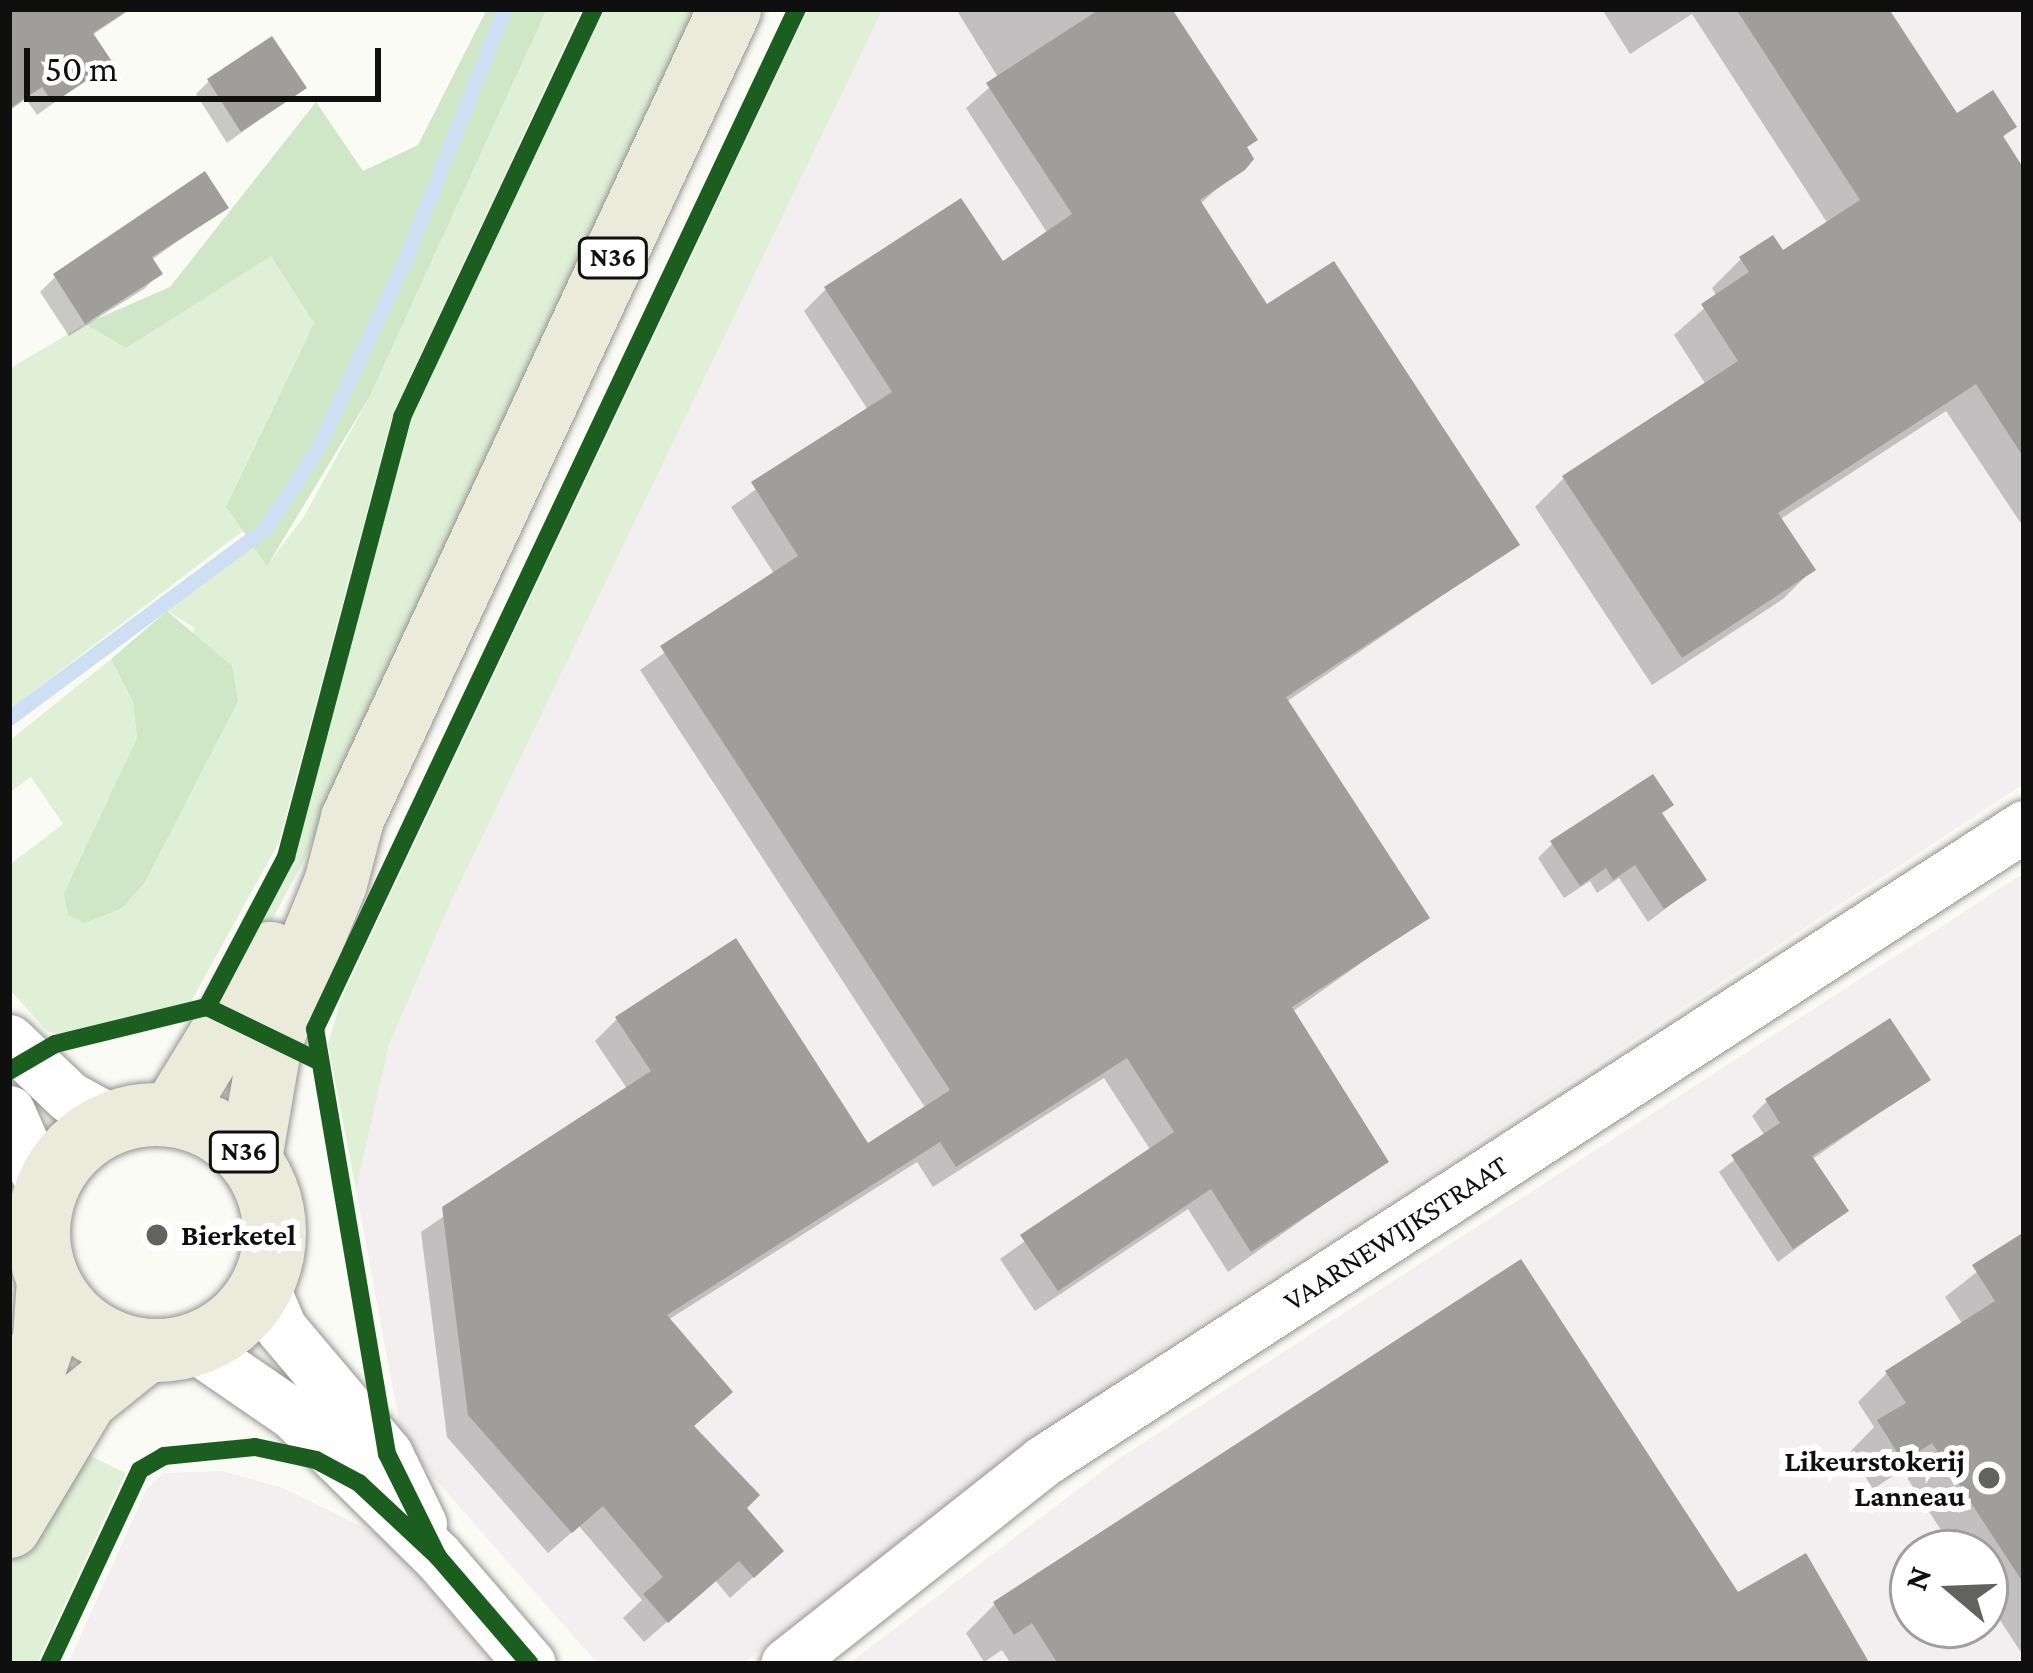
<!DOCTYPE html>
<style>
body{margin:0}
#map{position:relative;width:2033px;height:1673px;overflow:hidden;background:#fbfbf6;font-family:"Crimson Pro",serif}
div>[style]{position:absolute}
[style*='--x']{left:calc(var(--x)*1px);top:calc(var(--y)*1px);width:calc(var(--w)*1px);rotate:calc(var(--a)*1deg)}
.industrial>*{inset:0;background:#f3eff0}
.green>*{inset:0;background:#e0f0d7}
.forest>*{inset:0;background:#cfe7c6}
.shadow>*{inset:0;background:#0003}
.stream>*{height:15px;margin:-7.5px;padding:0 7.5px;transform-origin:7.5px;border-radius:7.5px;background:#cedef3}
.building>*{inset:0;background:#9f9e9b}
.roads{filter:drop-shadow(0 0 3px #959593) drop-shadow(0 0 3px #959593)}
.minor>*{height:51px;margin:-25.5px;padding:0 25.5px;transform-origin:25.5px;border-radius:25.5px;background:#fefefe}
.major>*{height:63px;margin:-31.5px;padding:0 31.5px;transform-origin:31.5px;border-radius:31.5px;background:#ebebdc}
.major>.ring{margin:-31.5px;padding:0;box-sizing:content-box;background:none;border:63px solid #ebebdc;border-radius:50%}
.cycleway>*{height:18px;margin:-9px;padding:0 9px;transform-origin:9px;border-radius:9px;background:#1b5e20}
.dots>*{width:33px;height:33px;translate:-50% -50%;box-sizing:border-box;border:6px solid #fff;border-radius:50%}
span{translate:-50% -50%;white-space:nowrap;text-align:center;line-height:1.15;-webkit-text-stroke:12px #fff;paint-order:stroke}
.shield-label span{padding:3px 9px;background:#fff;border:3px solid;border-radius:9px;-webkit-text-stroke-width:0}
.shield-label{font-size:27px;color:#0f0f0f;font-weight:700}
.street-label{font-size:30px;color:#0f0f0f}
.poi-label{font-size:30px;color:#0f0f0f;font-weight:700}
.left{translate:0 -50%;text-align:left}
.right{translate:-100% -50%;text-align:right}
.frame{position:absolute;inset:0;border:12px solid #0f0f0f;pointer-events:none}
.north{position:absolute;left:1889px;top:1529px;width:120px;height:120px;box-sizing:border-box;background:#fff;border:3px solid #9f9f9f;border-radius:50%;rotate:289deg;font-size:33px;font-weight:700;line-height:48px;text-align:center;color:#0f0f0f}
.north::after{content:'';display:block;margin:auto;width:42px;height:54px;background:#626260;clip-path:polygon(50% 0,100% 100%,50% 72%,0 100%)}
.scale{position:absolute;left:24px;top:48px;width:357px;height:54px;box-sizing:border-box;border:6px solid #0f0f0f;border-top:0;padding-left:15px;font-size:36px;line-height:42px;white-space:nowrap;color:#0f0f0f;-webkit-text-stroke:9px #fff;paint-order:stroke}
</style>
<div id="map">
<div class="industrial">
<i style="clip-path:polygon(883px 9px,2024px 9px,2024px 784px,1149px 1357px,742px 1664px,598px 1664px,403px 1443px,356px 1190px,389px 1045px,449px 906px)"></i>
<i style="clip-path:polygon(evenodd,2024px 873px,2024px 1664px,848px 1664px,1118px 1459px,2024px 873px,1913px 1553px,1985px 1553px,1985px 1625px,1913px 1625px,1913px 1553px)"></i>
<i style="clip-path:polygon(222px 1471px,283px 1488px,385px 1538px,494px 1664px,68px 1664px,146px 1490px,163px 1473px)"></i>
</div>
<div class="green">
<i style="clip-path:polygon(547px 9px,582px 9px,393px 414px,279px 842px,186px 1011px,62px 1036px,47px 1031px,9px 989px,9px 865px,63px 824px,31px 777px,9px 793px,9px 741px,111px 659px,133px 702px,137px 739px,64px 893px,195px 628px,167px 611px,254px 546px,267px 565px,303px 518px,369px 398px)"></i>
<i style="clip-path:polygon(595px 9px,701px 9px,301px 866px,223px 1011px,217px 1005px,294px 856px,406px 423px)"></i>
<i style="clip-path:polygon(808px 9px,883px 9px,449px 906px,389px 1045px,356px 1190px,328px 1044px,341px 999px)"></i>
<i style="clip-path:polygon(271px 255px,314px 323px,226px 505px,243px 531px,9px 710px,9px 369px,85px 324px,126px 348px)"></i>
<i style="clip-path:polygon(84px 1453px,126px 1473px,37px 1664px,9px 1664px,9px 1566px,66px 1468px)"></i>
</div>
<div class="forest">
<i style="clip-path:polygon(487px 9px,547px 9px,369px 398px,267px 566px,226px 506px,314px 323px,271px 256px,126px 348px,85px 324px,170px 287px,316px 102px,363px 171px,418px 145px)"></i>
<i style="clip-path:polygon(167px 611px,232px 666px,238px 701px,145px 882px,122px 908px,85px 923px,68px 915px,64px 893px,137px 738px,133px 702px,111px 659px)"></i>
</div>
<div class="shadow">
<i style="clip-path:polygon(9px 9px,131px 9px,91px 36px,109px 63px,37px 115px,26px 99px,9px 111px)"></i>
<i style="clip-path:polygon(956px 9px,1168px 9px,1250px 159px,1199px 205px,1266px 308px,1516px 545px,1286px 702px,1426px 917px,1292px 1012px,1386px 1161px,1228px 1272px,1188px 1209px,1035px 1311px,1000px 1259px,1151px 1151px,1104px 1078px,933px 1187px,917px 1162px,668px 1320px,691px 1427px,743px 1508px,758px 1573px,730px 1598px,715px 1580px,644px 1642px,623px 1618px,642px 1600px,579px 1526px,548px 1553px,447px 1437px,421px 1232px,628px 1090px,595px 1041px,617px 1019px,867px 1147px,926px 1109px,640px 670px,775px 575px,731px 507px,868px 410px,804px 311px,826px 289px,1002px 265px,1048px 234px,966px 108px,999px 79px)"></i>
<i style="clip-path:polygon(1602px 9px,1886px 9px,1956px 118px,2013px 127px,2001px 139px,2024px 175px,2024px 528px,1946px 411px,1779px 520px,1812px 570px,1783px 599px,1652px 685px,1535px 507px,1564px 478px,1706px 385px,1674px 335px,1717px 297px,1712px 288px,1741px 259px,1782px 254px,1828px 224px,1692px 14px,1630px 54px)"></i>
<i style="clip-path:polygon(209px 81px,303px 88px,227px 143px,196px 94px)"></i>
<i style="clip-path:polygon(225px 208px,150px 261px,159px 274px,144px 289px,69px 336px,40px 292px,55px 277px)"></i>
<i style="clip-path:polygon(1660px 815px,1703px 880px,1648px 922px,1619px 878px,1597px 893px,1590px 881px,1564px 898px,1538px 858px,1552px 844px)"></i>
<i style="clip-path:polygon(1927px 1080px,1811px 1160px,1846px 1211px,1778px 1262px,1719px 1172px,1765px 1136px,1752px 1116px,1767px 1101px)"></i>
<i style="clip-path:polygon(2024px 1235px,2024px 1657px,1985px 1597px,1985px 1553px,1956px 1553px,1902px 1470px,1873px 1489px,1850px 1452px,1874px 1427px,1858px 1402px,1887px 1373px,1963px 1325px,1945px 1297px)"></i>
<i style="clip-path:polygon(1520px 1263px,1737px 1596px,1867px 1664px,1011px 1664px,1002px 1650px,984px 1662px,966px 1633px,994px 1605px)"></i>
</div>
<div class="stream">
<i style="--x:9;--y:718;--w:320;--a:-36.5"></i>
<i style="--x:266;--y:528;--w:94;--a:-57.2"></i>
<i style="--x:317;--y:449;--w:212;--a:-65.1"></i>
<i style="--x:406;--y:257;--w:267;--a:-68.4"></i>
</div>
<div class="building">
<i style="clip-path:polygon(9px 9px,130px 9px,93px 33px,113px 63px,53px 103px,42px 87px,9px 109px)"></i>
<i style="clip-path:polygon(1100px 9px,1172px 9px,1258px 140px,1247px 147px,1254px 159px,1245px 170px,1200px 200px,1267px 304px,1334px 261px,1520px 545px,1286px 697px,1430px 918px,1292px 1007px,1389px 1162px,1251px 1252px,1211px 1189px,1058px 1291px,1020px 1235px,1174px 1132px,1127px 1058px,956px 1167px,940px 1142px,667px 1315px,733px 1392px,694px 1426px,760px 1495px,747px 1508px,784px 1551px,754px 1578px,739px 1561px,668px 1623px,643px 1594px,663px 1577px,603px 1506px,572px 1533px,468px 1415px,442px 1207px,651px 1071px,615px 1017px,736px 938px,868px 1143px,950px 1090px,660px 646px,798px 556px,751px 482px,892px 392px,824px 287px,961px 198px,1003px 261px,1072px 214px,986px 83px)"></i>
<i style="clip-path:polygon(1736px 9px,1889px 9px,1957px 113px,1993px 90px,2017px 127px,2003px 136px,2024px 169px,2024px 458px,1976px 384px,1778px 513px,1816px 570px,1682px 658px,1562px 476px,1738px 361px,1701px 304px,1749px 272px,1739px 257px,1773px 235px,1783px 250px,1860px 200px)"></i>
<i style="clip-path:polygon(272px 36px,307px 88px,241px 132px,207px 79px)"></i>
<i style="clip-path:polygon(205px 171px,229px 208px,152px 257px,163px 274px,85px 324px,53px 274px)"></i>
<i style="clip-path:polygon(1653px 774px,1674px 805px,1662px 813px,1707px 880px,1664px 909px,1635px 865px,1613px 880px,1606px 868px,1580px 886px,1550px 841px)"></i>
<i style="clip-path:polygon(1890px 1018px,1931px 1080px,1812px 1156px,1849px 1211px,1793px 1249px,1731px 1155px,1780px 1123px,1765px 1099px)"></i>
<i style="clip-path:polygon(2024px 1232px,2024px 1584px,1932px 1443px,1903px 1462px,1877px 1420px,1906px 1403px,1885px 1371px,1995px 1301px,1972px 1265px)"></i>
<i style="clip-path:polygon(1521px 1259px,1738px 1592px,1806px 1553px,1870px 1664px,1058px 1664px,1032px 1623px,1014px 1635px,993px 1602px)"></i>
</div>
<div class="roads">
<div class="minor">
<i style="--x:9;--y:1040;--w:83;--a:43.5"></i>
<i style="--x:69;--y:1097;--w:52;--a:28.5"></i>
<i style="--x:9;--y:1111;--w:90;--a:66.3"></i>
<i style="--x:262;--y:1283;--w:49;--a:67.1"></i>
<i style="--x:281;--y:1328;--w:165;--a:49.9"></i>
<i style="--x:387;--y:1454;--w:78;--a:64.1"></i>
<i style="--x:191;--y:1344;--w:124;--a:34.5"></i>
<i style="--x:293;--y:1414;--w:204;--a:44.6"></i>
<i style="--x:438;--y:1557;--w:141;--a:49.3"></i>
<i style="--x:786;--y:1664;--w:328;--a:-38.3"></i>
<i style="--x:1043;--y:1461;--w:1169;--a:-32.91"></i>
</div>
<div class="major">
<i class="ring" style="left:38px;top:1114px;width:173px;height:173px"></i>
<i style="--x:171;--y:1115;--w:190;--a:-58.6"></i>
<i style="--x:250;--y:1158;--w:118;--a:-80.2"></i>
<i style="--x:270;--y:1042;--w:172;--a:-67.8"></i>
<i style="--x:335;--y:883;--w:67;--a:-75.3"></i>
<i style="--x:352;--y:818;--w:893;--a:-65.01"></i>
<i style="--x:9;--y:1442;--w:110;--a:-71.4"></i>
<i style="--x:44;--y:1338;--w:58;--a:-86.1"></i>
<i style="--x:9;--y:1526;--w:148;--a:-59.1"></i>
<i style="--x:85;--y:1399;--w:78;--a:-38.8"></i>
</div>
</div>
<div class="cycleway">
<i style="--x:207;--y:1007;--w:170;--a:-62.2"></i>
<i style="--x:286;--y:857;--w:455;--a:-75.2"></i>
<i style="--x:402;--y:417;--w:451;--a:-64.8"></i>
<i style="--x:9;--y:1071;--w:53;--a:-30.4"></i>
<i style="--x:55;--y:1044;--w:156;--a:-13.7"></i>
<i style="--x:207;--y:1007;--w:123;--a:25.9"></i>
<i style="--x:438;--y:1557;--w:115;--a:-116.3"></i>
<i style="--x:387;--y:1454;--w:431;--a:-99.6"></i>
<i style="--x:315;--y:1029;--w:1128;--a:-64.71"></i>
<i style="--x:49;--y:1664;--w:214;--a:-64.9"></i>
<i style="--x:140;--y:1470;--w:28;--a:-30"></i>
<i style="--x:164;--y:1456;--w:91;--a:-5.6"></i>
<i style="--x:255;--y:1447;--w:62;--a:12"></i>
<i style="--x:316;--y:1460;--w:49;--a:28.1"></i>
<i style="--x:359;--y:1483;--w:108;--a:43.1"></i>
<i style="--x:438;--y:1557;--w:141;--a:49.3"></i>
</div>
<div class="dots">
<i style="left:157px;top:1235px;background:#626260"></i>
<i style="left:1989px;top:1478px;background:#626260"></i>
</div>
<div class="shield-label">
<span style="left:613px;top:258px">N36</span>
<span style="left:244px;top:1152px">N36</span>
</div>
<div class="street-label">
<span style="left:1396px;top:1233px;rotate:-33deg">VAARNEWIJKSTRAAT</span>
</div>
<div class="poi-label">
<span class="left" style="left:181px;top:1235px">Bierketel</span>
<span class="right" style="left:1965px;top:1478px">Likeurstokerij<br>Lanneau</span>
</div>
<div class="frame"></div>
<div class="north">N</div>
<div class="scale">50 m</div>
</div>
